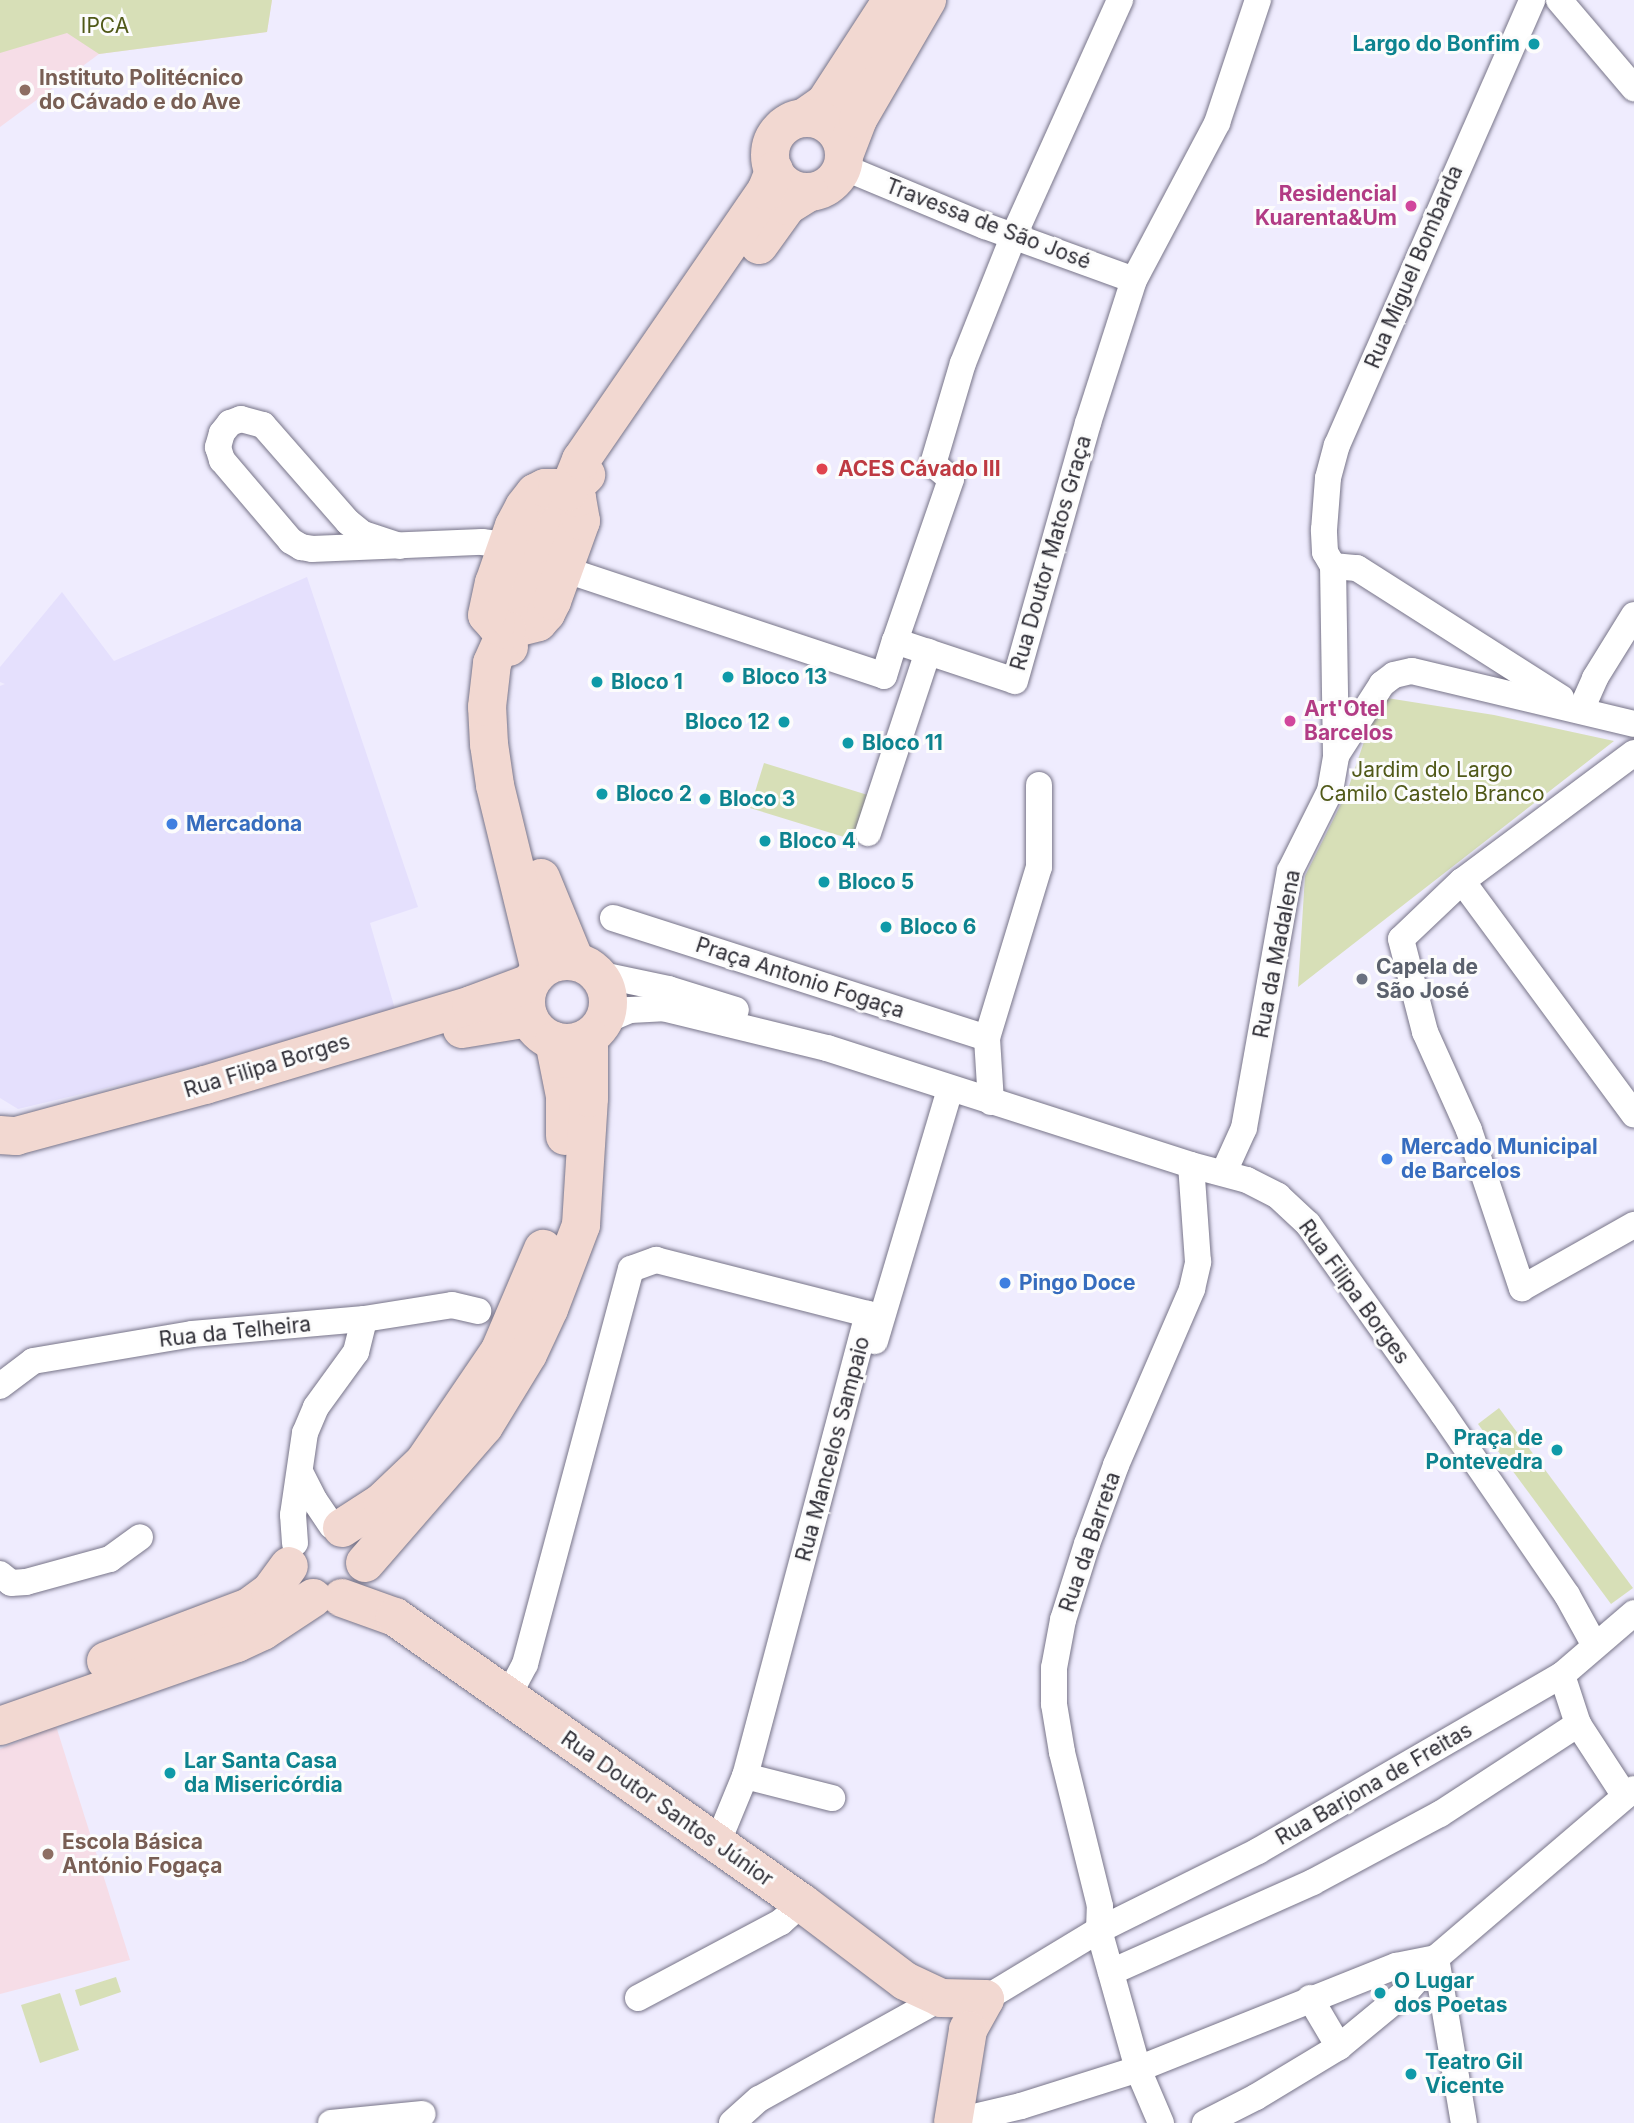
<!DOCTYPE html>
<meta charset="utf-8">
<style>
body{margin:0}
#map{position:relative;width:1634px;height:2123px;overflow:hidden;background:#efecfe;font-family:Inter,sans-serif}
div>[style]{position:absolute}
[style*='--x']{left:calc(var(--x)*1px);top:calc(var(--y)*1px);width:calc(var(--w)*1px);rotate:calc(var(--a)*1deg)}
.built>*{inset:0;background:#e5e0fd}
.education>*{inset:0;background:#f6dde7}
.green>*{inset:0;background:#d7dfb7}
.roads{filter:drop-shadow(0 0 2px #777488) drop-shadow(0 0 2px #777488)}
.street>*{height:26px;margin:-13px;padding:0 13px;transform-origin:13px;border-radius:13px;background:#fff}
.secondary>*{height:38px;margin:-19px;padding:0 19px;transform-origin:19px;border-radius:19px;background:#f2d8d1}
.secondary>.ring{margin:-19px;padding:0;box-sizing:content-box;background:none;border:38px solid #f2d8d1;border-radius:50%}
.dots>*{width:19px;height:19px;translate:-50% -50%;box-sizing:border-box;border:4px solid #fcfcfc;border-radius:50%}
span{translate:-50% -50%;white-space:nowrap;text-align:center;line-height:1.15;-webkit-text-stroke:6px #fcfcfc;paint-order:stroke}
.park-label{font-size:21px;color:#505918}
.culture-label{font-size:21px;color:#0d838f;font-weight:700}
.right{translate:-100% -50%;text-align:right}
.left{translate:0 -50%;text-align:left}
.education-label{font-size:21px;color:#785e54;font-weight:700}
.hotel-label{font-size:21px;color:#b23c85;font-weight:700}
.street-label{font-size:21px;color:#2f2e36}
.health-label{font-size:21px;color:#be3a42;font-weight:700}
.shop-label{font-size:21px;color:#366cbe;font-weight:700}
.worship-label{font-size:21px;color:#5b616d;font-weight:700}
</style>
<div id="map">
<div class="built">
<i style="clip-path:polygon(307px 577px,418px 907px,370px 923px,395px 1009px,199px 1066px,18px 1109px,0 1098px,0 686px,5px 684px,0 682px,0 667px,62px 592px,114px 661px)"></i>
</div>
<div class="education">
<i style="clip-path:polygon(0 0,272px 0,267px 32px,99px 54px,0 127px)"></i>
<i style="clip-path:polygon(56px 1726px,130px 1960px,0 1994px,0 1749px)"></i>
</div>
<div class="green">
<i style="clip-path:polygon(0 0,272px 0,267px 32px,99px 54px,67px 33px,0 53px)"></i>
<i style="clip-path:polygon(1387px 698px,1494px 715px,1614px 741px,1298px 987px,1305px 876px,1347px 792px,1371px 721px)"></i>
<i style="clip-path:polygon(764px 763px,871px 796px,857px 841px,750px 808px)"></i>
<i style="clip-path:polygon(1499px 1408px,1633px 1588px,1611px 1604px,1478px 1424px)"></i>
<i style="clip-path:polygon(116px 1977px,121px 1992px,80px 2006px,75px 1990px)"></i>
<i style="clip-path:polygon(60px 1993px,79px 2050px,40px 2063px,21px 2005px)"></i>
</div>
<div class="roads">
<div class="street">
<i style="--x:1559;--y:0;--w:116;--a:49.6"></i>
<i style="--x:843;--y:167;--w:154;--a:22.6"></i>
<i style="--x:985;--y:226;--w:158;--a:19.9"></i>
<i style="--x:400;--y:546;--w:39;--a:-162"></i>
<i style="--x:363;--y:534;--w:19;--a:-141"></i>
<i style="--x:348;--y:522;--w:129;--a:-131.2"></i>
<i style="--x:263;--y:425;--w:23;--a:-165"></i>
<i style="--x:241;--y:419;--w:12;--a:160"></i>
<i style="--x:230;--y:423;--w:13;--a:129"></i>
<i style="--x:222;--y:433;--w:15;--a:106"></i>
<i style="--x:218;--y:447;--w:14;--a:73"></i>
<i style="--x:222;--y:460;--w:106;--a:49.6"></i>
<i style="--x:291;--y:541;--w:12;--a:31"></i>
<i style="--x:301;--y:547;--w:11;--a:10"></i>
<i style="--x:312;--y:549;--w:170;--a:-2.4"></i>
<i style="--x:482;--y:542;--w:25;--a:7"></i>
<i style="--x:1333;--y:566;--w:24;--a:5"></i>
<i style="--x:1357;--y:568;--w:242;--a:32.5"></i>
<i style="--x:563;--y:569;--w:338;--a:18.4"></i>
<i style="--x:884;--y:676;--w:37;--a:-73"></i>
<i style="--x:895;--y:641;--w:126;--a:18.4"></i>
<i style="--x:1015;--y:681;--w:268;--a:-74.2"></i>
<i style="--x:1088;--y:423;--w:150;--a:-72.2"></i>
<i style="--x:1134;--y:280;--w:178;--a:-62.1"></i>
<i style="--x:1217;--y:123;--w:130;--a:-71.6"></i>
<i style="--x:895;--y:641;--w:171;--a:-70.9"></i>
<i style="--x:951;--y:479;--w:23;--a:-140"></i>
<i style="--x:933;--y:464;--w:105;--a:-73.5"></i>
<i style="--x:963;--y:363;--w:138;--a:-68.3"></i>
<i style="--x:1014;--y:235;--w:258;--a:-65.7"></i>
<i style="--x:1581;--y:710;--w:35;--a:-66"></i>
<i style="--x:1595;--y:678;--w:74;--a:-58.2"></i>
<i style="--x:1634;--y:753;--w:214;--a:143.3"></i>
<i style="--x:1462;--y:881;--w:84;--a:136.4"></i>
<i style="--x:1401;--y:939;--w:96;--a:75.5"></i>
<i style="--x:1425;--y:1032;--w:107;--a:65.8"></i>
<i style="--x:1469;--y:1130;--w:167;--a:71.5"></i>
<i style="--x:1522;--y:1288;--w:129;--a:-29.4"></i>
<i style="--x:1337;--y:754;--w:83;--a:-57.3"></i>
<i style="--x:1382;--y:684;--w:15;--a:-37"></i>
<i style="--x:1394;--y:675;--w:18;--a:-13"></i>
<i style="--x:1412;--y:671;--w:228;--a:13.4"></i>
<i style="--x:868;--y:833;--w:191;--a:-71.7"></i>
<i style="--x:1462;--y:881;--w:290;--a:53.6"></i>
<i style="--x:613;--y:918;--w:393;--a:17.8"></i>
<i style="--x:597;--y:974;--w:73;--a:11.9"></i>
<i style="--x:668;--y:989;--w:71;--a:17.2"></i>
<i style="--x:604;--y:1021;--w:28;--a:-23"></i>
<i style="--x:630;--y:1010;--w:33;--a:-3"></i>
<i style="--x:663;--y:1008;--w:169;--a:13.7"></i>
<i style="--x:827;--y:1048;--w:382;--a:17.8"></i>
<i style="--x:1191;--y:1165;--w:58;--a:15"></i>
<i style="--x:1247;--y:1180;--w:35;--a:27"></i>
<i style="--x:1278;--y:1196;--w:41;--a:43"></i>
<i style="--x:1308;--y:1224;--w:233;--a:54.6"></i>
<i style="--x:1443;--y:1414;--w:219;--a:55.6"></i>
<i style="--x:1567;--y:1595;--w:58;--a:61.2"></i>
<i style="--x:991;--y:1102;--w:64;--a:-93.6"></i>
<i style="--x:987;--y:1038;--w:179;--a:-73.1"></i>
<i style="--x:1039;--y:867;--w:82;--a:-90"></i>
<i style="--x:1224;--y:1172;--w:48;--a:-65.6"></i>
<i style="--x:1244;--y:1128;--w:261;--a:-79.9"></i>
<i style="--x:1290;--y:871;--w:89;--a:-63.4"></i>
<i style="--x:1330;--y:791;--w:36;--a:-80"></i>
<i style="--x:1336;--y:756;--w:190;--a:-90.9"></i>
<i style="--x:1333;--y:566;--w:16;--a:-120"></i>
<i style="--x:1325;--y:552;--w:22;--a:-93"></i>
<i style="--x:1324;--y:530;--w:52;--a:-85.6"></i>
<i style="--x:1328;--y:478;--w:34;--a:-75"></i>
<i style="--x:1337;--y:445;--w:486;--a:-66.3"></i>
<i style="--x:875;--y:1341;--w:263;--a:-73.4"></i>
<i style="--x:0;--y:1386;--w:41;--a:-37.1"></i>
<i style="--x:33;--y:1361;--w:161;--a:-9.6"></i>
<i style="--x:192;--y:1334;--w:173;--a:-5"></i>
<i style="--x:364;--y:1319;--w:89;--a:-9"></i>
<i style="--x:452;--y:1305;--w:27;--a:13"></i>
<i style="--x:301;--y:1474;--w:30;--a:63"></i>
<i style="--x:315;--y:1501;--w:30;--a:56"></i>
<i style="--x:295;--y:1543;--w:28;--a:-94"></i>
<i style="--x:293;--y:1515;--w:83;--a:-81.7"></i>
<i style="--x:305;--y:1433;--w:28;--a:-67"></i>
<i style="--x:316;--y:1407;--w:68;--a:-54"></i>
<i style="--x:356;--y:1352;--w:34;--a:-76"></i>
<i style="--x:0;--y:1574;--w:14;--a:39"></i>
<i style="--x:11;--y:1583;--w:15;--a:-4"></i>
<i style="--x:26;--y:1582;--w:87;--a:-15.3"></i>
<i style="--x:110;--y:1559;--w:37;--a:-36"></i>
<i style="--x:1562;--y:1675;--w:52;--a:71.9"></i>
<i style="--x:1578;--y:1724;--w:86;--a:56.9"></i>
<i style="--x:507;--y:1698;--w:38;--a:-62"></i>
<i style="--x:525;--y:1664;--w:409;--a:-75"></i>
<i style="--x:631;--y:1269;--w:27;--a:-20"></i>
<i style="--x:656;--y:1260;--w:219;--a:14.3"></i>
<i style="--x:868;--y:1314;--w:478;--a:104.9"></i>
<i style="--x:745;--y:1776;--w:74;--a:112.4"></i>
<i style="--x:745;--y:1776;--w:90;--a:14.2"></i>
<i style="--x:1436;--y:1958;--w:167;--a:80.4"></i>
<i style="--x:1111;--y:1972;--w:221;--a:-24"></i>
<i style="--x:1313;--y:1882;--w:144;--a:-28.2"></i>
<i style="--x:1440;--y:1814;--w:165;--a:-33.1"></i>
<i style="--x:638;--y:1998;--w:162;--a:-28"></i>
<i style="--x:781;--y:1922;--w:28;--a:-42"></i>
<i style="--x:1310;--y:1998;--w:57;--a:59.4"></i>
<i style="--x:985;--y:1999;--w:133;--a:-31.2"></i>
<i style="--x:1099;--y:1930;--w:178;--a:-26.4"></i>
<i style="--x:1258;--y:1851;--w:351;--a:-30.1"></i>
<i style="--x:1562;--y:1675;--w:95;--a:-40.7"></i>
<i style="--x:953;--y:2122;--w:70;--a:-13.2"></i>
<i style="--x:1021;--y:2106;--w:123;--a:-17.5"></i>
<i style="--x:1138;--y:2069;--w:278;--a:-21.8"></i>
<i style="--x:1396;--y:1966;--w:41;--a:-11.3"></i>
<i style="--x:331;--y:2123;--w:92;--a:-5.6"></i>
<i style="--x:732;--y:2123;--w:36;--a:-42"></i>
<i style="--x:759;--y:2099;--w:208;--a:-29"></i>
<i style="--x:1161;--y:2123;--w:59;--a:-113.1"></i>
<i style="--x:1138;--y:2069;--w:144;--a:-105.7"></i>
<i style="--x:1099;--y:1930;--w:24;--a:-88"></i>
<i style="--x:1100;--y:1906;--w:159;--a:-103.9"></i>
<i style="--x:1062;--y:1752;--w:49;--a:-99.5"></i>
<i style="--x:1054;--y:1704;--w:36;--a:-90"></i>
<i style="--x:1054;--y:1668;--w:49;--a:-79.4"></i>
<i style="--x:1063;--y:1620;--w:80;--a:-72.5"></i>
<i style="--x:1087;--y:1544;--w:84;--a:-69.8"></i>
<i style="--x:1116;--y:1465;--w:192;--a:-66.6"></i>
<i style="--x:1192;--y:1289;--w:28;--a:-77"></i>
<i style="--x:1198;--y:1262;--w:97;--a:-94.1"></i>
<i style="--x:1205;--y:2123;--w:57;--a:-27"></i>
<i style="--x:1256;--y:2097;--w:97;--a:-31.1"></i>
<i style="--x:1339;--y:2047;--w:88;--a:-39.5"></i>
<i style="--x:1407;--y:1991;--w:44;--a:-48.7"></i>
<i style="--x:1436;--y:1958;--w:260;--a:-40.5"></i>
</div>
<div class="secondary">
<i style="--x:805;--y:117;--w:24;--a:-35"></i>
<i style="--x:825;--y:103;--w:123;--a:-57"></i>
<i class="ring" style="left:770px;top:118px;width:36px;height:36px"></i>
<i style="--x:845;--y:153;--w:36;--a:-69"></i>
<i style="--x:858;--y:119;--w:138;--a:-59.9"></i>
<i style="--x:759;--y:245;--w:48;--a:-54.3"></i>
<i style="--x:787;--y:206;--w:26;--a:-32"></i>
<i style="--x:507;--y:630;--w:91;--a:-70.2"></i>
<i style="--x:538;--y:544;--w:60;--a:-60"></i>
<i style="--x:568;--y:492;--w:25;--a:-43"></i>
<i style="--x:509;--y:647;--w:17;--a:-97"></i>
<i style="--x:507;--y:630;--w:32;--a:-14"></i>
<i style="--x:538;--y:622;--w:12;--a:-48"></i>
<i style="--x:546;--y:613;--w:13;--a:-63"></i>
<i style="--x:552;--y:601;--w:85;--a:-70.1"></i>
<i style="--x:581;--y:521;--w:23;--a:-100"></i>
<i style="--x:577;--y:498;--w:11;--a:-146"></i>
<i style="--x:541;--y:878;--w:90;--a:67.7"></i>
<i class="ring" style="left:526px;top:961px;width:44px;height:44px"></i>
<i style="--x:540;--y:970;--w:190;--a:-103.7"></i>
<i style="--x:495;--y:785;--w:41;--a:-98.3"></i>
<i style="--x:489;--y:744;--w:37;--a:-93"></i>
<i style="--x:487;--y:707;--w:44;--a:-83.5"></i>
<i style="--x:492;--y:663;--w:36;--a:-66"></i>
<i style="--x:507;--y:630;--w:12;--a:-156"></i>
<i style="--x:496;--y:625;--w:13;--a:-132"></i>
<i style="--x:487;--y:615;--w:33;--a:-78"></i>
<i style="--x:494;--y:583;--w:60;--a:-70.7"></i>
<i style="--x:514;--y:526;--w:21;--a:-62"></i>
<i style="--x:524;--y:507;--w:18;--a:-52"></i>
<i style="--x:535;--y:493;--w:11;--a:-27"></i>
<i style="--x:545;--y:488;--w:12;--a:0"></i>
<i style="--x:557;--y:488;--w:12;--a:20"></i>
<i style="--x:568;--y:492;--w:35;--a:-68"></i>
<i style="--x:581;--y:460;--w:326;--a:-55.5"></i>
<i style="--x:766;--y:191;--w:22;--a:-68"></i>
<i style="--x:462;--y:1029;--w:68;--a:-9.3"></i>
<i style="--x:554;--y:1041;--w:56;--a:78.7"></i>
<i style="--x:565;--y:1096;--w:40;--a:90"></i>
<i style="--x:0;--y:1135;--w:16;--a:4"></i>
<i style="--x:16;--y:1136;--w:196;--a:-15.1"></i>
<i style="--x:205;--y:1085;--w:278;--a:-16.7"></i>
<i style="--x:471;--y:1005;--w:63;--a:-20.4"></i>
<i style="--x:342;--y:1528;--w:48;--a:-33"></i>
<i style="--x:382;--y:1502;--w:58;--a:-43.6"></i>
<i style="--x:424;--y:1462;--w:135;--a:-55.8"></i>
<i style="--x:500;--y:1350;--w:110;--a:-66.9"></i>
<i style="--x:365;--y:1563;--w:181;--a:-49"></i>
<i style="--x:484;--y:1426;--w:84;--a:-58.6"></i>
<i style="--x:528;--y:1354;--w:50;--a:-65"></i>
<i style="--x:549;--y:1309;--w:90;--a:-69.1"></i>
<i style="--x:581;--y:1225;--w:127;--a:-86.4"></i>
<i style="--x:589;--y:1098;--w:61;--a:-90"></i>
<i style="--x:342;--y:1598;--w:56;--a:19.7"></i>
<i style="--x:395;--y:1617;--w:497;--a:35.1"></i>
<i style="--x:802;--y:1903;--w:129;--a:37.1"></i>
<i style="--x:905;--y:1981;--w:40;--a:25"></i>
<i style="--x:941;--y:1998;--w:44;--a:1.3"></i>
<i style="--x:985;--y:1999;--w:35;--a:119"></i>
<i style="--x:968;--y:2030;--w:94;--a:99.2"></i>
<i style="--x:106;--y:1661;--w:153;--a:-20.7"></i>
<i style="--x:249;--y:1607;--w:26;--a:-36"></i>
<i style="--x:270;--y:1592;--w:32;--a:-54"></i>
<i style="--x:0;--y:1726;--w:251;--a:-19.3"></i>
<i style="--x:237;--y:1643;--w:29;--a:-25"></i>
<i style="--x:263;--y:1631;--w:60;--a:-33.4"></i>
</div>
</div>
<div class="dots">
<i style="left:1534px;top:44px;background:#0f9aa8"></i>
<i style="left:25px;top:90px;background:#8d6e63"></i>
<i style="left:1411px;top:206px;background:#d1479c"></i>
<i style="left:822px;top:469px;background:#e0444e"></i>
<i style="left:728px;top:677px;background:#0f9aa8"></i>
<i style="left:597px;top:682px;background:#0f9aa8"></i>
<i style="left:1290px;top:721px;background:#d1479c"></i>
<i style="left:784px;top:722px;background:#0f9aa8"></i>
<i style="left:848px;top:743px;background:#0f9aa8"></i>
<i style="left:602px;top:794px;background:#0f9aa8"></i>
<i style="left:705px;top:799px;background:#0f9aa8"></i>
<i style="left:172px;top:824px;background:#3f7fe0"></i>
<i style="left:765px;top:841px;background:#0f9aa8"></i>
<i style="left:824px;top:882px;background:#0f9aa8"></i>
<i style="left:886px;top:927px;background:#0f9aa8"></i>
<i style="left:1362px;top:979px;background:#6b7280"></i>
<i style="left:1387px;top:1159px;background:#3f7fe0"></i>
<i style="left:1005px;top:1283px;background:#3f7fe0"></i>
<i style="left:1557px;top:1450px;background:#0f9aa8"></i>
<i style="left:170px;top:1773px;background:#0f9aa8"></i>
<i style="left:48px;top:1854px;background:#8d6e63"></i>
<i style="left:1380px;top:1993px;background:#0f9aa8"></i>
<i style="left:1411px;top:2074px;background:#0f9aa8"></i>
</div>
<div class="park-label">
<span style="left:105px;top:26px">IPCA</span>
<span style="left:1432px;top:782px">Jardim do Largo<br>Camilo Castelo Branco</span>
</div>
<div class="culture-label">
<span class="right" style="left:1520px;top:44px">Largo do Bonfim</span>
<span class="left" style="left:742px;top:677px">Bloco 13</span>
<span class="left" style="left:611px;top:682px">Bloco 1</span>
<span class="right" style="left:770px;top:722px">Bloco 12</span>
<span class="left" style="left:862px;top:743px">Bloco 11</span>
<span class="left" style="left:616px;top:794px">Bloco 2</span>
<span class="left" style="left:719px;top:799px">Bloco 3</span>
<span class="left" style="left:779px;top:841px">Bloco 4</span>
<span class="left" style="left:838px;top:882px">Bloco 5</span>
<span class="left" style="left:900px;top:927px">Bloco 6</span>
<span class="right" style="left:1543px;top:1450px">Praça de<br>Pontevedra</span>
<span class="left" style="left:184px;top:1773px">Lar Santa Casa<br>da Misericórdia</span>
<span class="left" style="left:1394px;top:1993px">O Lugar<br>dos Poetas</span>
<span class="left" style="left:1425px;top:2074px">Teatro Gil<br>Vicente</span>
</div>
<div class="education-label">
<span class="left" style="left:39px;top:90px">Instituto Politécnico<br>do Cávado e do Ave</span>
<span class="left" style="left:62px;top:1854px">Escola Básica<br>António Fogaça</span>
</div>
<div class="hotel-label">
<span class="right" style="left:1397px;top:206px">Residencial<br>Kuarenta&amp;Um</span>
<span class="left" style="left:1304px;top:721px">Art'Otel<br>Barcelos</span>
</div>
<div class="street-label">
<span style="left:988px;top:224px;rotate:21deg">Travessa de São José</span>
<span style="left:1414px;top:267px;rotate:-67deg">Rua Miguel Bombarda</span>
<span style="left:1051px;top:553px;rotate:-74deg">Rua Doutor Matos Graça</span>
<span style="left:1277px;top:954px;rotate:-79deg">Rua da Madalena</span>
<span style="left:800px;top:978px;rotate:18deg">Praça Antonio Fogaça</span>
<span style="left:267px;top:1066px;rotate:-17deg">Rua Filipa Borges</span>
<span style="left:1354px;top:1292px;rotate:54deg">Rua Filipa Borges</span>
<span style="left:235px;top:1332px;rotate:-6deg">Rua da Telheira</span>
<span style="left:833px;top:1449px;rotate:-75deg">Rua Mancelos Sampaio</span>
<span style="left:1090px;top:1542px;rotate:-71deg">Rua da Barreta</span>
<span style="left:1374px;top:1784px;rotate:-30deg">Rua Barjona de Freitas</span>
<span style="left:667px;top:1809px;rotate:35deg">Rua Doutor Santos Júnior</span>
</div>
<div class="health-label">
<span class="left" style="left:838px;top:469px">ACES Cávado III</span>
</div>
<div class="shop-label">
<span class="left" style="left:186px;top:824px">Mercadona</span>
<span class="left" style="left:1401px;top:1159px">Mercado Municipal<br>de Barcelos</span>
<span class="left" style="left:1019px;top:1283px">Pingo Doce</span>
</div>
<div class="worship-label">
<span class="left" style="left:1376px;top:979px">Capela de<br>São José</span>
</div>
</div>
